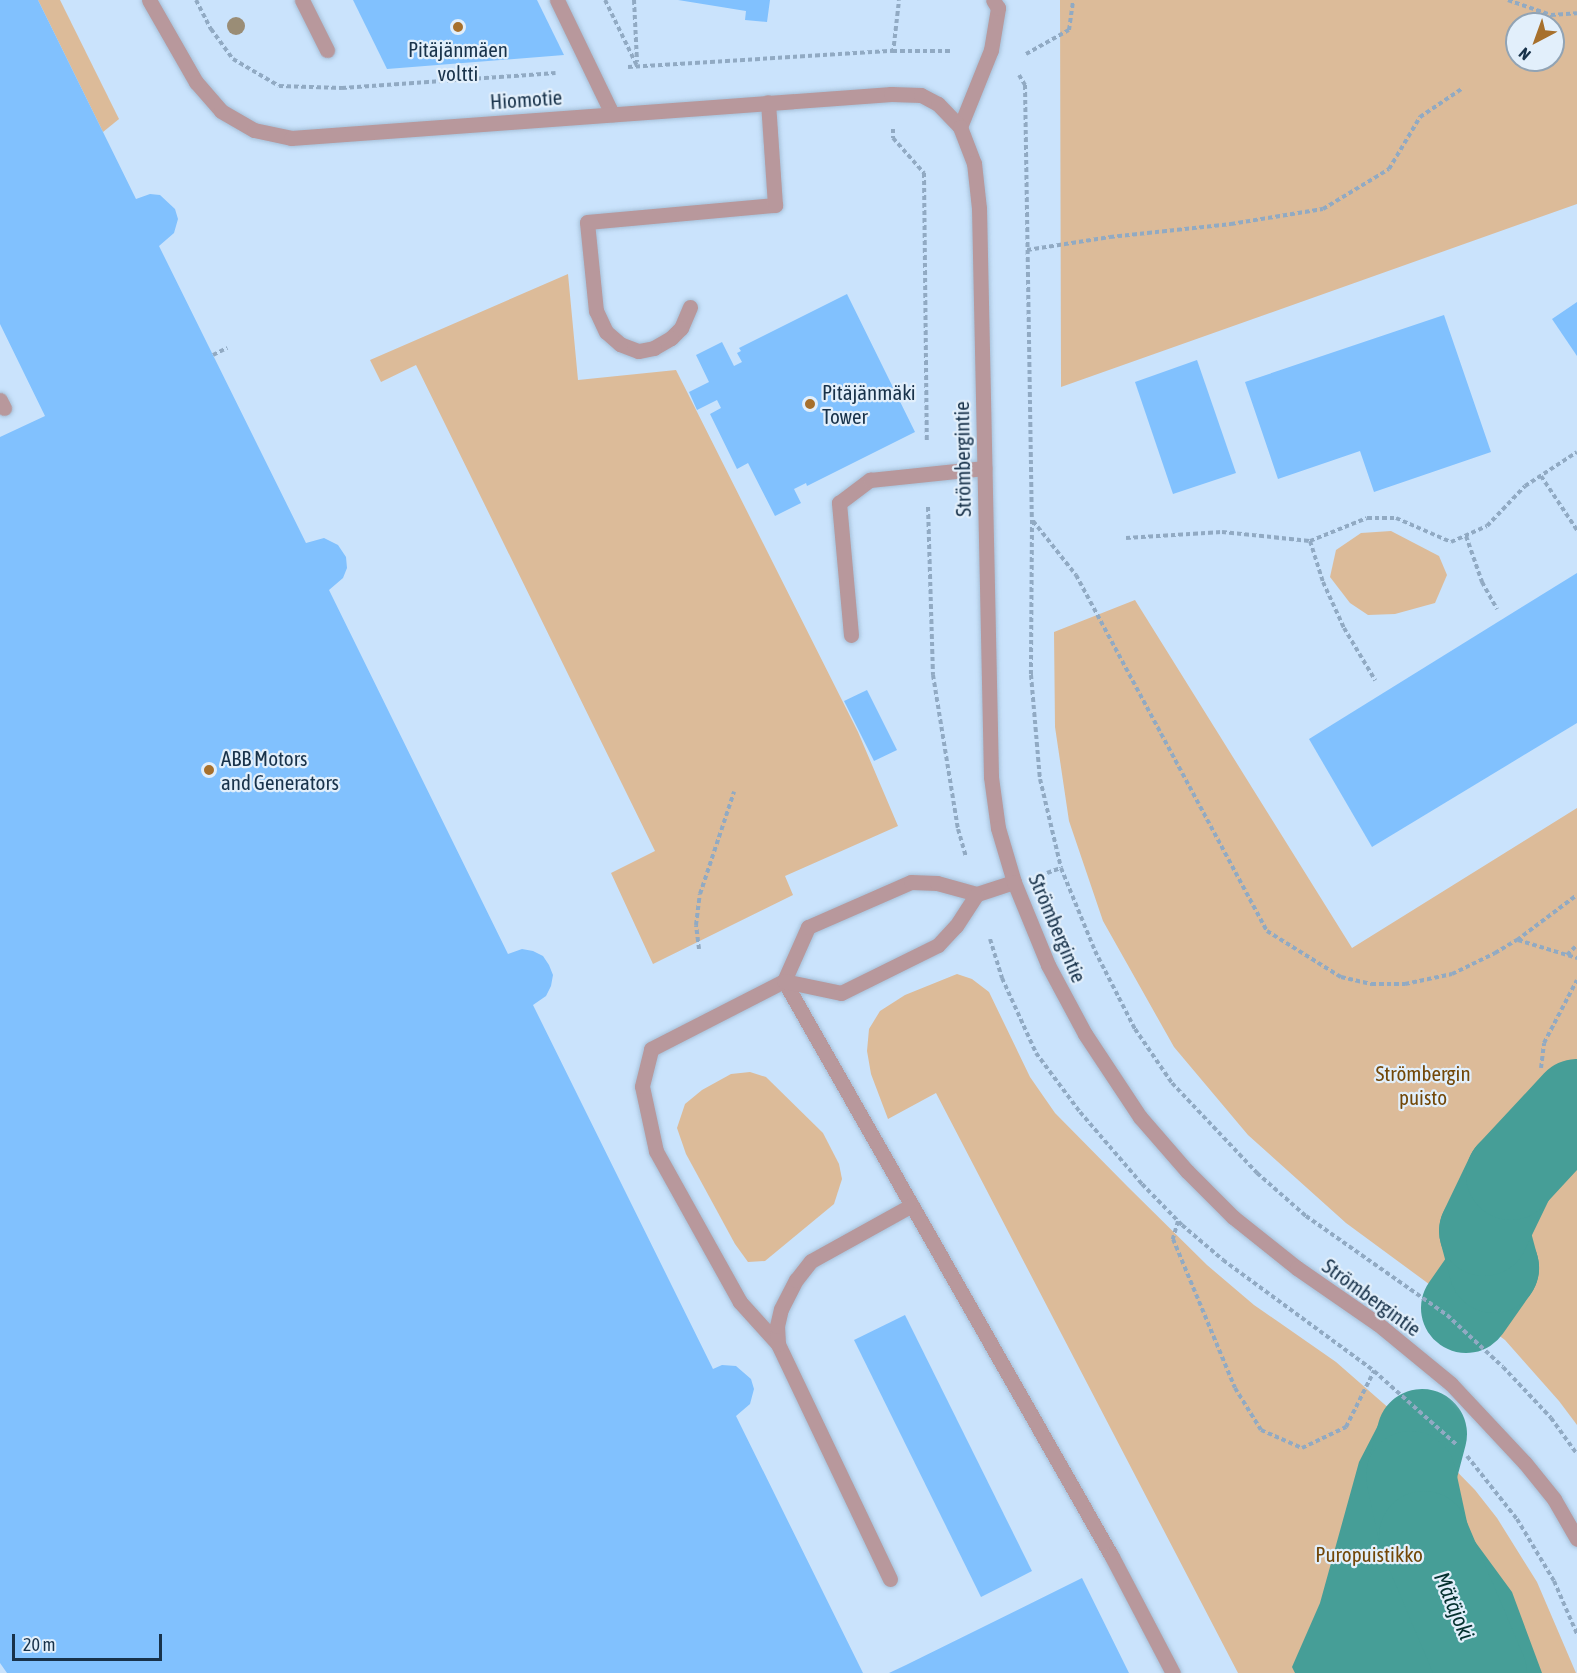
<!DOCTYPE html>
<meta charset="utf-8">
<style>
body{margin:0}
#map{position:relative;width:1577px;height:1673px;overflow:hidden;background:#cae3fc;font-family:"Asap Condensed",sans-serif}
div>[style]{position:absolute}
[style*='--x']{left:calc(var(--x)*1px);top:calc(var(--y)*1px);width:calc(var(--w)*1px);rotate:calc(var(--a)*1deg)}
.green>*{inset:0;background:#dcbb99}
.water>*{inset:0;background:#469e97}
.river>*{height:90px;margin:-45px;padding:0 45px;transform-origin:45px;border-radius:45px;background:#469e97}
.building>*{inset:0;background:#81c1fe}
.path>*{height:4px;margin-top:-2px;transform-origin:0;background:repeating-linear-gradient(90deg,#91aac3 0 4.5px,transparent 0 7.5px)}
.roads{filter:drop-shadow(0 0 2px #a6c0d8) drop-shadow(0 0 2px #a6c0d8)}
.lane>*{height:15px;margin:-7.5px;padding:0 7.5px;transform-origin:7.5px;border-radius:7.5px;background:#b8989c}
.street>*{height:15px;margin:-7.5px;padding:0 7.5px;transform-origin:7.5px;border-radius:7.5px;background:#b8989c}
.trees>*{width:18px;height:18px;margin:-9px;border-radius:50%;background:#9a8d76}
.dots>*{width:16px;height:16px;translate:-50% -50%;box-sizing:border-box;border:3px solid #e2effb;border-radius:50%}
span{translate:-50% -50%;white-space:nowrap;text-align:center;line-height:1.15;-webkit-text-stroke:4.5px #e2effb;paint-order:stroke}
.poi-label{font-size:21px;color:#18324a}
.left{translate:0 -50%;text-align:left}
.street-label{font-size:21px;color:#18324a}
.park-label{font-size:21px;color:#724708}
.water-label{font-size:22px;color:#05312f;font-style:italic}
.north{position:absolute;left:1505px;top:12px;width:60px;height:60px;box-sizing:border-box;background:#e2effb;border:2px solid #91a3b4;border-radius:50%;rotate:221deg;font-size:16px;font-weight:700;line-height:24px;text-align:center;color:#18324a}
.north::after{content:'';display:block;margin:auto;width:21px;height:27px;background:#a7702c;clip-path:polygon(50% 0,100% 100%,50% 72%,0 100%)}
.scale{position:absolute;left:12px;top:1634px;width:150px;height:27px;box-sizing:border-box;border:3px solid #18324a;border-top:0;padding-left:8px;font-size:18px;line-height:21px;white-space:nowrap;color:#18324a;-webkit-text-stroke:4px #e2effb;paint-order:stroke}
</style>
<div id="map">
<div class="green">
<i style="clip-path:polygon(38px 0,60px 0,119px 119px,103px 132px)"></i>
<i style="clip-path:polygon(evenodd,1060px 0,1577px 0,1577px 204px,1061px 387px,1060px 0,1517px 24px,1553px 24px,1553px 60px,1517px 60px,1517px 24px)"></i>
<i style="clip-path:polygon(568px 274px,578px 380px,676px 370px,858px 732px,898px 826px,785px 876px,793px 895px,653px 964px,611px 873px,655px 851px,416px 365px,381px 382px,370px 360px)"></i>
<i style="clip-path:polygon(1391px 531px,1439px 556px,1447px 575px,1435px 603px,1395px 614px,1368px 615px,1350px 603px,1330px 577px,1336px 550px,1361px 533px)"></i>
<i style="clip-path:polygon(1135px 600px,1352px 948px,1577px 808px,1577px 1425px,1559px 1401px,1505px 1340px,1346px 1223px,1248px 1135px,1174px 1047px,1103px 921px,1069px 821px,1055px 727px,1054px 632px)"></i>
<i style="clip-path:polygon(957px 974px,972px 979px,989px 992px,1030px 1077px,1055px 1113px,1128px 1187px,1207px 1265px,1254px 1305px,1336px 1362px,1431px 1445px,1475px 1490px,1497px 1518px,1537px 1582px,1576px 1673px,1238px 1673px,936px 1093px,888px 1119px,871px 1074px,867px 1051px,869px 1029px,880px 1011px,905px 995px)"></i>
<i style="clip-path:polygon(750px 1072px,766px 1077px,823px 1133px,839px 1164px,842px 1179px,834px 1204px,765px 1261px,748px 1262px,735px 1244px,686px 1154px,677px 1128px,685px 1104px,702px 1090px,731px 1074px)"></i>
</div>
<div class="water">
<i style="clip-path:polygon(1388px 1406px,1431px 1445px,1429px 1475px,1435px 1487px,1512px 1592px,1542px 1673px,1295px 1673px,1292px 1667px,1320px 1603px,1359px 1462px)"></i>
</div>
<div class="river">
<i style="--x:1466;--y:1308;--w:49;--a:-55"></i>
<i style="--x:1494;--y:1268;--w:38;--a:-105"></i>
<i style="--x:1484;--y:1231;--w:62;--a:-64.3"></i>
<i style="--x:1511;--y:1175;--w:97;--a:-47.1"></i>
<i style="--x:1422;--y:1434;--w:43;--a:104.7"></i>
<i style="--x:1411;--y:1476;--w:61;--a:77.8"></i>
<i style="--x:1424;--y:1536;--w:149;--a:67.1"></i>
</div>
<div class="building">
<i style="clip-path:polygon(0 0,38px 0,136px 199px,150px 194px,160px 195px,175px 209px,178px 219px,174px 233px,159px 246px,306px 543px,324px 538px,338px 545px,346px 557px,347px 568px,343px 578px,329px 590px,508px 954px,522px 949px,533px 951px,543px 956px,549px 965px,553px 975px,551px 986px,546px 996px,533px 1005px,713px 1369px,722px 1365px,736px 1366px,751px 1379px,754px 1389px,750px 1404px,736px 1416px,863px 1673px,7px 1673px,0 1663px,0 437px,45px 416px,0 324px)"></i>
<i style="clip-path:polygon(353px 0,537px 0,564px 55px,387px 69px)"></i>
<i style="clip-path:polygon(678px 0,770px 0,767px 22px,745px 20px,746px 11px)"></i>
<i style="clip-path:polygon(847px 294px,915px 432px,807px 486px,806px 483px,794px 489px,801px 503px,775px 516px,748px 463px,737px 469px,710px 414px,721px 408px,717px 400px,697px 410px,689px 392px,709px 382px,696px 355px,722px 342px,734px 366px,742px 362px,737px 353px,741px 351px,739px 348px)"></i>
<i style="clip-path:polygon(1577px 302px,1577px 356px,1552px 319px)"></i>
<i style="clip-path:polygon(1444px 315px,1491px 452px,1374px 492px,1360px 451px,1278px 479px,1245px 382px)"></i>
<i style="clip-path:polygon(1197px 360px,1236px 473px,1173px 494px,1135px 382px)"></i>
<i style="clip-path:polygon(1577px 573px,1577px 723px,1372px 847px,1309px 739px)"></i>
<i style="clip-path:polygon(867px 690px,897px 750px,874px 761px,844px 701px)"></i>
<i style="clip-path:polygon(905px 1315px,1032px 1571px,981px 1597px,854px 1340px)"></i>
<i style="clip-path:polygon(1082px 1578px,1129px 1673px,889px 1673px,906px 1665px)"></i>
</div>
<div class="path">
<i style="--x:196;--y:0;--w:33;--a:63"></i>
<i style="--x:211;--y:29;--w:37;--a:54"></i>
<i style="--x:233;--y:59;--w:53;--a:30.4"></i>
<i style="--x:279;--y:86;--w:63;--a:1.8"></i>
<i style="--x:342;--y:88;--w:214;--a:-4"></i>
<i style="--x:605;--y:0;--w:73;--a:64.1"></i>
<i style="--x:634;--y:0;--w:62;--a:87.2"></i>
<i style="--x:1508;--y:0;--w:46;--a:19.2"></i>
<i style="--x:1551;--y:15;--w:26;--a:-4"></i>
<i style="--x:893;--y:53;--w:53;--a:-83.5"></i>
<i style="--x:1026;--y:54;--w:49;--a:-29.2"></i>
<i style="--x:1069;--y:30;--w:30;--a:-82"></i>
<i style="--x:628;--y:67;--w:265;--a:-3.5"></i>
<i style="--x:893;--y:51;--w:60;--a:0"></i>
<i style="--x:1019;--y:75;--w:12;--a:59"></i>
<i style="--x:1025;--y:85;--w:435;--a:89.1"></i>
<i style="--x:1032;--y:520;--w:155;--a:90.4"></i>
<i style="--x:1031;--y:675;--w:104;--a:85.1"></i>
<i style="--x:1040;--y:779;--w:91;--a:76.7"></i>
<i style="--x:1061;--y:868;--w:90;--a:67.7"></i>
<i style="--x:1095;--y:951;--w:88;--a:62.9"></i>
<i style="--x:1135;--y:1029;--w:65;--a:55.6"></i>
<i style="--x:1172;--y:1083;--w:124;--a:46.6"></i>
<i style="--x:1257;--y:1173;--w:65;--a:41.3"></i>
<i style="--x:1306;--y:1216;--w:172;--a:35.1"></i>
<i style="--x:1447;--y:1315;--w:76;--a:42.9"></i>
<i style="--x:1503;--y:1367;--w:70;--a:46.7"></i>
<i style="--x:1551;--y:1418;--w:44;--a:54.2"></i>
<i style="--x:893;--y:129;--w:9;--a:90"></i>
<i style="--x:893;--y:138;--w:47;--a:48.5"></i>
<i style="--x:924;--y:173;--w:267;--a:89.4"></i>
<i style="--x:1027;--y:250;--w:84;--a:-8.9"></i>
<i style="--x:1110;--y:237;--w:122;--a:-6.1"></i>
<i style="--x:1231;--y:224;--w:93;--a:-9.3"></i>
<i style="--x:1323;--y:209;--w:77;--a:-31.2"></i>
<i style="--x:1389;--y:169;--w:61;--a:-59.2"></i>
<i style="--x:1420;--y:117;--w:52;--a:-34"></i>
<i style="--x:213;--y:355;--w:16;--a:-27"></i>
<i style="--x:1541;--y:476;--w:65;--a:56.3"></i>
<i style="--x:928;--y:507;--w:168;--a:88.3"></i>
<i style="--x:933;--y:675;--w:156;--a:80.8"></i>
<i style="--x:958;--y:829;--w:29;--a:74"></i>
<i style="--x:1033;--y:521;--w:69;--a:51.5"></i>
<i style="--x:1076;--y:575;--w:404;--a:61.8"></i>
<i style="--x:1267;--y:931;--w:87;--a:31.9"></i>
<i style="--x:1341;--y:977;--w:32;--a:13"></i>
<i style="--x:1372;--y:984;--w:33;--a:0"></i>
<i style="--x:1405;--y:984;--w:48;--a:-12"></i>
<i style="--x:1452;--y:974;--w:48;--a:-26"></i>
<i style="--x:1495;--y:953;--w:26;--a:-31"></i>
<i style="--x:1517;--y:940;--w:75;--a:-36.9"></i>
<i style="--x:1466;--y:536;--w:49;--a:70.8"></i>
<i style="--x:1482;--y:582;--w:31;--a:61"></i>
<i style="--x:1126;--y:538;--w:96;--a:-3.6"></i>
<i style="--x:1222;--y:532;--w:88;--a:5.8"></i>
<i style="--x:1310;--y:541;--w:61;--a:-22"></i>
<i style="--x:1367;--y:518;--w:29;--a:0"></i>
<i style="--x:1396;--y:518;--w:60;--a:23.6"></i>
<i style="--x:1451;--y:542;--w:39;--a:-24"></i>
<i style="--x:1487;--y:526;--w:55;--a:-46.5"></i>
<i style="--x:1525;--y:486;--w:62;--a:-33.2"></i>
<i style="--x:1310;--y:541;--w:43;--a:72.4"></i>
<i style="--x:1323;--y:582;--w:51;--a:65.5"></i>
<i style="--x:1344;--y:628;--w:61;--a:59.2"></i>
<i style="--x:1047;--y:873;--w:15;--a:-20"></i>
<i style="--x:990;--y:939;--w:41;--a:72.9"></i>
<i style="--x:1002;--y:978;--w:82;--a:65.6"></i>
<i style="--x:1036;--y:1053;--w:74;--a:53.3"></i>
<i style="--x:1080;--y:1112;--w:95;--a:49.3"></i>
<i style="--x:1142;--y:1184;--w:57;--a:45.7"></i>
<i style="--x:1182;--y:1225;--w:54;--a:40.5"></i>
<i style="--x:1223;--y:1260;--w:187;--a:36.3"></i>
<i style="--x:1374;--y:1371;--w:110;--a:41.7"></i>
<i style="--x:1518;--y:940;--w:62;--a:17"></i>
<i style="--x:699;--y:949;--w:24;--a:-97"></i>
<i style="--x:696;--y:925;--w:31;--a:-83"></i>
<i style="--x:700;--y:894;--w:108;--a:-71.6"></i>
<i style="--x:1567;--y:955;--w:14;--a:-45"></i>
<i style="--x:1541;--y:1068;--w:25;--a:-83"></i>
<i style="--x:1544;--y:1043;--w:71;--a:-62.4"></i>
<i style="--x:1178;--y:1221;--w:19;--a:106"></i>
<i style="--x:1173;--y:1239;--w:161;--a:67.4"></i>
<i style="--x:1235;--y:1388;--w:49;--a:58.2"></i>
<i style="--x:1261;--y:1430;--w:45;--a:23.7"></i>
<i style="--x:1302;--y:1448;--w:49;--a:-25.5"></i>
<i style="--x:1346;--y:1427;--w:63;--a:-63.4"></i>
<i style="--x:1467;--y:1456;--w:80;--a:51.6"></i>
<i style="--x:1517;--y:1519;--w:72;--a:59.2"></i>
<i style="--x:1554;--y:1581;--w:58;--a:66.5"></i>
</div>
<div class="roads">
<div class="lane">
<i style="--x:302;--y:0;--w:56;--a:63.4"></i>
<i style="--x:557;--y:0;--w:127;--a:64.2"></i>
<i style="--x:960;--y:127;--w:83;--a:-68.1"></i>
<i style="--x:991;--y:50;--w:43;--a:-80.5"></i>
<i style="--x:998;--y:8;--w:9;--a:-122"></i>
<i style="--x:690;--y:307;--w:23;--a:113"></i>
<i style="--x:681;--y:328;--w:14;--a:135"></i>
<i style="--x:671;--y:338;--w:20;--a:150"></i>
<i style="--x:654;--y:348;--w:16;--a:169"></i>
<i style="--x:638;--y:351;--w:19;--a:-159"></i>
<i style="--x:620;--y:344;--w:18;--a:-139"></i>
<i style="--x:606;--y:332;--w:23;--a:-115"></i>
<i style="--x:596;--y:311;--w:89;--a:-95.8"></i>
<i style="--x:587;--y:222;--w:189;--a:-5.2"></i>
<i style="--x:775;--y:205;--w:103;--a:-93.9"></i>
<i style="--x:0;--y:400;--w:9;--a:63"></i>
<i style="--x:851;--y:635;--w:133;--a:-95.2"></i>
<i style="--x:839;--y:503;--w:39;--a:-37"></i>
<i style="--x:870;--y:480;--w:115;--a:-6"></i>
<i style="--x:784;--y:981;--w:661;--a:60.33"></i>
<i style="--x:1111;--y:1555;--w:133;--a:62.3"></i>
<i style="--x:784;--y:981;--w:59;--a:-66"></i>
<i style="--x:808;--y:927;--w:112;--a:-23.6"></i>
<i style="--x:911;--y:882;--w:26;--a:2"></i>
<i style="--x:937;--y:883;--w:41;--a:15.4"></i>
<i style="--x:977;--y:894;--w:39;--a:-18"></i>
<i style="--x:778;--y:1344;--w:57;--a:-132.1"></i>
<i style="--x:740;--y:1302;--w:173;--a:-119.1"></i>
<i style="--x:656;--y:1151;--w:66;--a:-102.2"></i>
<i style="--x:642;--y:1086;--w:38;--a:-76"></i>
<i style="--x:651;--y:1049;--w:149;--a:-27.1"></i>
<i style="--x:784;--y:981;--w:58;--a:11.9"></i>
<i style="--x:841;--y:993;--w:108;--a:-26.3"></i>
<i style="--x:938;--y:945;--w:26;--a:-47"></i>
<i style="--x:956;--y:926;--w:38;--a:-57"></i>
<i style="--x:890;--y:1579;--w:260;--a:-115.5"></i>
<i style="--x:778;--y:1344;--w:18;--a:-93"></i>
<i style="--x:777;--y:1326;--w:17;--a:-77"></i>
<i style="--x:781;--y:1309;--w:33;--a:-63"></i>
<i style="--x:796;--y:1280;--w:24;--a:-52"></i>
<i style="--x:811;--y:1261;--w:115;--a:-29"></i>
</div>
<div class="street">
<i style="--x:149;--y:0;--w:95;--a:60.2"></i>
<i style="--x:196;--y:82;--w:38;--a:49"></i>
<i style="--x:221;--y:111;--w:38;--a:30"></i>
<i style="--x:254;--y:130;--w:38;--a:12"></i>
<i style="--x:291;--y:138;--w:602;--a:-4.19"></i>
<i style="--x:891;--y:94;--w:30;--a:2"></i>
<i style="--x:921;--y:95;--w:19;--a:28"></i>
<i style="--x:938;--y:104;--w:32;--a:46"></i>
<i style="--x:960;--y:127;--w:39;--a:69"></i>
<i style="--x:974;--y:163;--w:45;--a:83.7"></i>
<i style="--x:979;--y:208;--w:569;--a:88.79"></i>
<i style="--x:991;--y:777;--w:51;--a:82.2"></i>
<i style="--x:998;--y:828;--w:56;--a:73.5"></i>
<i style="--x:1014;--y:882;--w:90;--a:67.7"></i>
<i style="--x:1048;--y:965;--w:78;--a:61.8"></i>
<i style="--x:1085;--y:1034;--w:100;--a:56.5"></i>
<i style="--x:1140;--y:1117;--w:72;--a:49"></i>
<i style="--x:1187;--y:1171;--w:65;--a:45"></i>
<i style="--x:1233;--y:1217;--w:82;--a:38.6"></i>
<i style="--x:1297;--y:1268;--w:98;--a:34.7"></i>
<i style="--x:1378;--y:1324;--w:94;--a:39.4"></i>
<i style="--x:1451;--y:1384;--w:108;--a:46.9"></i>
<i style="--x:1525;--y:1463;--w:46;--a:51.1"></i>
<i style="--x:1554;--y:1499;--w:46;--a:60.1"></i>
</div>
</div>
<div class="trees">
<i style="left:236px;top:26px"></i>
</div>
<div class="dots">
<i style="left:458px;top:27px;background:#a7702c"></i>
<i style="left:810px;top:404px;background:#a7702c"></i>
<i style="left:209px;top:770px;background:#a7702c"></i>
</div>
<div class="poi-label">
<span style="left:458px;top:61px">Pitäjänmäen<br>voltti</span>
<span class="left" style="left:822px;top:404px">Pitäjänmäki<br>Tower</span>
<span class="left" style="left:221px;top:770px">ABB Motors<br>and Generators</span>
</div>
<div class="street-label">
<span style="left:526px;top:99px;rotate:-4deg">Hiomotie</span>
<span style="left:962px;top:459px;rotate:-91deg">Strömbergintie</span>
<span style="left:1058px;top:928px;rotate:67deg">Strömbergintie</span>
<span style="left:1372px;top:1297px;rotate:36deg">Strömbergintie</span>
</div>
<div class="park-label">
<span style="left:1423px;top:1085px">Strömbergin<br>puisto</span>
<span style="left:1369px;top:1554px">Puropuistikko</span>
</div>
<div class="water-label">
<span style="left:1454px;top:1606px;rotate:67deg">Mätäjoki</span>
</div>
<div class="north">N</div>
<div class="scale">20 m</div>
</div>
